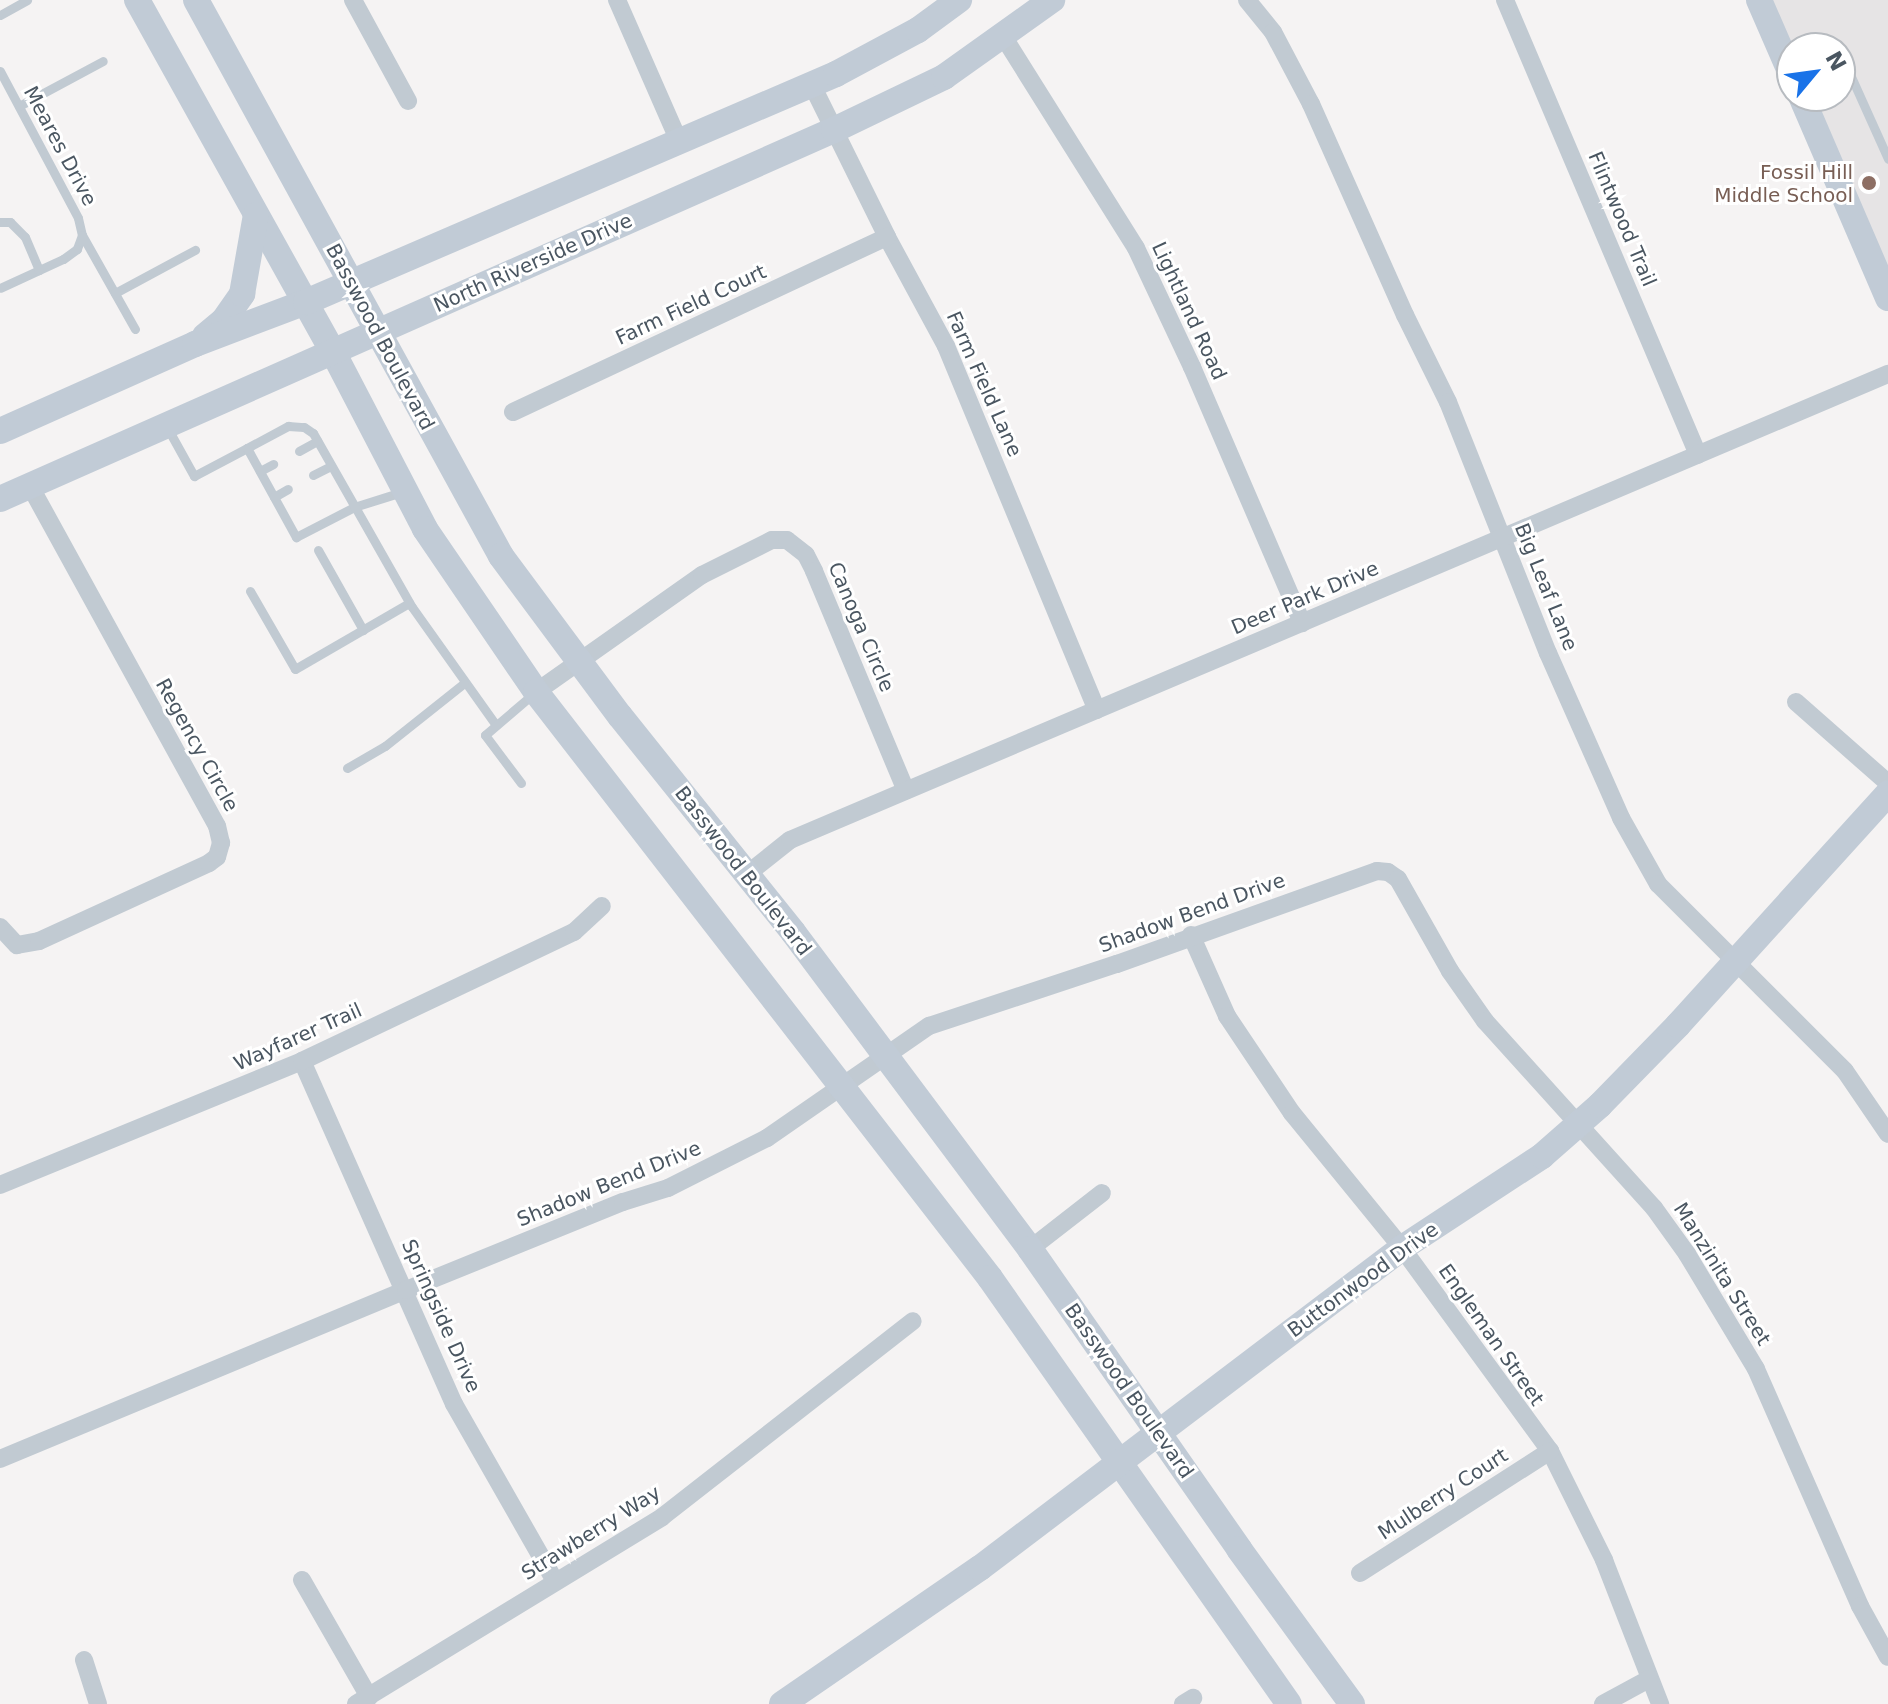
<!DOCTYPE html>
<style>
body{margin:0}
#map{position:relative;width:1888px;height:1704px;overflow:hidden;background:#f5f3f3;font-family:"DejaVu Sans",sans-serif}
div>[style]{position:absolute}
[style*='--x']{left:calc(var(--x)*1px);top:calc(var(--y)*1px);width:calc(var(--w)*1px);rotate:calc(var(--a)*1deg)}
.education>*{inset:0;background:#e6e4e5}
.lane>*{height:9px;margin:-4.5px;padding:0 4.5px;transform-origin:4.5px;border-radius:4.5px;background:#c1cad2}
.street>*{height:18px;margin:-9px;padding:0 9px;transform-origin:9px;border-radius:9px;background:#c1cad2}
.secondary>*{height:26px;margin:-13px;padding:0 13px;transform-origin:13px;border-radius:13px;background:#c1cbd6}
.dots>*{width:22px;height:22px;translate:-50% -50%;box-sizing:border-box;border:4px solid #fff;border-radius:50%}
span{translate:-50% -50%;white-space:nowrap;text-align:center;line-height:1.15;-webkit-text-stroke:6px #fff;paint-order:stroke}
.street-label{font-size:20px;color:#4a5661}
.education-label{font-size:20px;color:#785e54}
.right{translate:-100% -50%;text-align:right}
.north{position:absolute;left:1776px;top:32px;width:80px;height:80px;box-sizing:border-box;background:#fff;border:2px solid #b7bbc0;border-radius:50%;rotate:61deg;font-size:22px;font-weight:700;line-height:32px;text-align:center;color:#4a5661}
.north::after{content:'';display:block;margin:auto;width:28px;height:36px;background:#1a73e8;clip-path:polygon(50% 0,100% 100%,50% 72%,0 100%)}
</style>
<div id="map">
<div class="education">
<i style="clip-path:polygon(1772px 0,1888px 0,1888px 271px,1813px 96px,1840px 96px,1840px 48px,1793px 48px)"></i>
</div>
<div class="lane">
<i style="--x:0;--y:15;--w:31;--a:-29"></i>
<i style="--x:1798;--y:48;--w:25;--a:-14"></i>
<i style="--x:1822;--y:42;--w:15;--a:23"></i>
<i style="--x:1840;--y:52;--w:117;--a:65.8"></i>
<i style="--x:0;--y:71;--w:166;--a:62"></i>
<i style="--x:78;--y:218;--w:17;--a:77"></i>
<i style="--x:82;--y:235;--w:15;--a:110"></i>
<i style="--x:77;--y:249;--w:17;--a:144"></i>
<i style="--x:63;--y:259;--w:69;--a:155.3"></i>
<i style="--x:19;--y:106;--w:95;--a:-28.2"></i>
<i style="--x:0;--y:222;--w:10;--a:0"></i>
<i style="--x:10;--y:222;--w:21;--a:45"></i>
<i style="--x:25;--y:237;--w:36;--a:67"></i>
<i style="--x:82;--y:235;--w:108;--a:60.6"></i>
<i style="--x:115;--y:293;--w:91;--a:-28.3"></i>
<i style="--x:168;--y:429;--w:54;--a:61"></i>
<i style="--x:194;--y:476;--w:60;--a:-27.8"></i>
<i style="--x:247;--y:448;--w:102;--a:61.2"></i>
<i style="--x:296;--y:537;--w:65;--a:-27.3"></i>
<i style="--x:354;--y:507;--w:53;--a:-17.4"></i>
<i style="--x:247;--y:448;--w:47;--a:-28.2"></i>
<i style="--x:288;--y:426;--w:16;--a:4"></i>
<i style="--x:304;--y:427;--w:11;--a:34"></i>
<i style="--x:313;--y:433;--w:200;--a:60.4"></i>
<i style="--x:412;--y:607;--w:145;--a:54.6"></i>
<i style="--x:299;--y:451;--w:21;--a:-29"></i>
<i style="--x:260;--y:471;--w:15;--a:-28"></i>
<i style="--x:313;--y:475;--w:20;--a:-27"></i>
<i style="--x:274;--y:497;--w:16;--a:-30"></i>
<i style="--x:318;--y:550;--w:92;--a:60.6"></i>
<i style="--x:250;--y:591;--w:90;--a:60"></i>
<i style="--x:295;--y:669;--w:132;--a:-30.1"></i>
<i style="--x:347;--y:768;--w:44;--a:-30.1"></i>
<i style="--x:385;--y:746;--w:100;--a:-38.5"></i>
<i style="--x:521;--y:783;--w:60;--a:-126.9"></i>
<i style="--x:485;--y:735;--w:63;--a:-40.5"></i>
</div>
<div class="street">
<i style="--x:353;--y:0;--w:115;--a:61.4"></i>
<i style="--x:617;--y:0;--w:154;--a:66.3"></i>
<i style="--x:1247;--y:0;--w:41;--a:50.9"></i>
<i style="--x:1273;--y:32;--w:81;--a:62.2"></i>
<i style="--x:1311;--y:104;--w:231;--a:66"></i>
<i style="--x:1405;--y:315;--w:97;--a:63.7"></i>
<i style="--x:1448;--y:402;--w:270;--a:68.3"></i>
<i style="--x:1548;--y:653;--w:180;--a:66.1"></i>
<i style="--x:1621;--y:818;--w:76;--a:60.7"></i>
<i style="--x:1658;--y:884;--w:264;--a:45"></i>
<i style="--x:1845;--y:1071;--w:76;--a:55.7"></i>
<i style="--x:1505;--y:0;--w:494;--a:67"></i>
<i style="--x:1003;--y:36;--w:250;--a:57.9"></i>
<i style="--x:1136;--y:248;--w:132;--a:64.8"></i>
<i style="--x:1192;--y:367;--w:279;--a:66.7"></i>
<i style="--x:812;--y:85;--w:169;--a:63.7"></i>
<i style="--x:887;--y:237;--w:124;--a:61.6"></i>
<i style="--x:946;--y:346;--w:394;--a:67.5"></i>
<i style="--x:513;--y:412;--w:413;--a:-25.1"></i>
<i style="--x:536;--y:692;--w:203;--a:-35.2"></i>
<i style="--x:702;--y:575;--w:78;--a:-26.6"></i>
<i style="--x:772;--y:540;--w:15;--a:0"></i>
<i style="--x:787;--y:540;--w:24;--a:38"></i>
<i style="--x:806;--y:555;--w:18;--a:63"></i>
<i style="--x:814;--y:571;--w:238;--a:67.3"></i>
<i style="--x:1796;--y:702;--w:123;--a:41.4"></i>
<i style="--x:746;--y:875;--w:56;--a:-38.5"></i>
<i style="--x:790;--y:840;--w:1193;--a:-23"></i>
<i style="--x:0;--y:927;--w:25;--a:47"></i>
<i style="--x:17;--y:945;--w:22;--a:-10"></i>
<i style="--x:39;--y:941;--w:187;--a:-24.6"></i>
<i style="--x:209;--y:863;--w:10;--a:-37"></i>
<i style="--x:217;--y:857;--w:15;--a:-74"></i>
<i style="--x:221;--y:843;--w:17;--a:-103"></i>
<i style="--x:217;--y:826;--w:388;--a:-118.8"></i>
<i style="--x:1191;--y:935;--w:89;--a:66"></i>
<i style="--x:1227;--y:1016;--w:117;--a:56.2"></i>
<i style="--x:1292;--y:1113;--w:174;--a:50.8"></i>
<i style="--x:1402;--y:1248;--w:251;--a:53.9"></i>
<i style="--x:1550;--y:1451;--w:122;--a:63.6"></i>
<i style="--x:1604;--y:1560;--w:155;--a:68.7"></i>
<i style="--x:302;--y:1061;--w:375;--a:66.1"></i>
<i style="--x:454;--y:1404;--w:204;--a:60.3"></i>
<i style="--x:0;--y:1185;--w:326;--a:-22.3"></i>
<i style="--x:302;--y:1061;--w:301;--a:-25.4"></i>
<i style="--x:574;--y:932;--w:38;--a:-43"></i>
<i style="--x:1030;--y:1249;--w:91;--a:-37.9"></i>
<i style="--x:0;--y:1459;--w:440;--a:-22.6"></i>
<i style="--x:406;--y:1290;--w:234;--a:-22.1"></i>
<i style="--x:623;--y:1202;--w:47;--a:-17.3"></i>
<i style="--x:668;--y:1188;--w:111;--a:-26.8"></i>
<i style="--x:767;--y:1138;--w:197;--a:-34.7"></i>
<i style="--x:929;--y:1026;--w:198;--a:-18.3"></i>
<i style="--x:1117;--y:964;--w:276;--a:-19.7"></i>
<i style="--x:1377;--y:871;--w:11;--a:5"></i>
<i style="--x:1388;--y:872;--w:12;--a:35"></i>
<i style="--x:1398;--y:879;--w:106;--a:60.5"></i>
<i style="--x:1450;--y:971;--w:61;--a:55"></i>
<i style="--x:1485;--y:1021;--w:252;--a:47.9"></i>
<i style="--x:1654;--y:1208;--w:57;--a:54.3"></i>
<i style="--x:1687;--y:1254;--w:134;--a:59"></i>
<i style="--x:1756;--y:1369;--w:259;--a:66.3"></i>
<i style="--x:1860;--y:1606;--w:58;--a:61.2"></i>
<i style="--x:1360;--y:1573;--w:226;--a:-32.7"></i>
<i style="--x:302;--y:1580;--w:135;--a:60.2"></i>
<i style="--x:84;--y:1660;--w:46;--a:72.3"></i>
<i style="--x:356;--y:1704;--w:359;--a:-31.4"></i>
<i style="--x:662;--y:1517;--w:318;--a:-38"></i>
<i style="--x:1183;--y:1704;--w:12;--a:-31"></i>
<i style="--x:1603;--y:1704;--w:52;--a:-28.5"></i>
</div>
<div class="secondary">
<i style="--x:137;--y:0;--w:403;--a:60.9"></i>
<i style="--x:333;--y:352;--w:199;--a:62.5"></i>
<i style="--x:425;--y:529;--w:197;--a:55.7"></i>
<i style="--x:536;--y:692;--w:741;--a:52.23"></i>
<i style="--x:990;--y:1278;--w:520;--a:54.94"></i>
<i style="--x:196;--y:0;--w:634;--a:61.25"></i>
<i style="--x:501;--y:556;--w:199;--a:53.4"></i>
<i style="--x:620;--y:716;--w:277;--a:51.3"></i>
<i style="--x:793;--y:932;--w:396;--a:53.2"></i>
<i style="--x:1030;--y:1249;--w:366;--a:55.1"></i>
<i style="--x:1239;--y:1549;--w:192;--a:53.9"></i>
<i style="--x:1759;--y:0;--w:83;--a:66.5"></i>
<i style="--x:1801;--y:96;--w:220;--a:66.7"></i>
<i style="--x:205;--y:336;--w:25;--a:-40"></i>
<i style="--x:224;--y:320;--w:32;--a:-55"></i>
<i style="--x:242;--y:294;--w:80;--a:-80"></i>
<i style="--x:0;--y:431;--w:214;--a:-24"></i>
<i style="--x:195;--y:344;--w:119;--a:-20.7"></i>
<i style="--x:306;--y:302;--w:577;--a:-23.28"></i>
<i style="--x:836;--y:74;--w:93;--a:-28.2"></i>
<i style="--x:918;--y:30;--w:51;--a:-36.2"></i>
<i style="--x:0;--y:499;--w:912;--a:-23.87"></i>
<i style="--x:834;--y:130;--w:122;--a:-25.7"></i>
<i style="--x:944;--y:77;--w:133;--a:-35.5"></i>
<i style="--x:782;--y:1704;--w:240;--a:-34.5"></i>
<i style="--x:980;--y:1568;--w:530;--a:-37.17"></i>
<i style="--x:1402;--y:1248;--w:168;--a:-33.3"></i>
<i style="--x:1542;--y:1156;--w:77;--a:-41.3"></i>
<i style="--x:1600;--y:1105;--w:112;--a:-45.7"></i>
<i style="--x:1678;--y:1025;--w:313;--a:-47.8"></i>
</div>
<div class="dots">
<i style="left:1869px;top:183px;background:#8d6e63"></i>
</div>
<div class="street-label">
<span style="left:60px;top:146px;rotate:62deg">Meares Drive</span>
<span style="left:1622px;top:219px;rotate:67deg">Flintwood Trail</span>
<span style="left:533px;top:263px;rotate:-24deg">North Riverside Drive</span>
<span style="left:691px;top:305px;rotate:-25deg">Farm Field Court</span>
<span style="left:1189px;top:311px;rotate:65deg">Lightland Road</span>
<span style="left:380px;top:337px;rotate:62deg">Basswood Boulevard</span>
<span style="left:984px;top:384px;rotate:66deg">Farm Field Lane</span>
<span style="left:1546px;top:587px;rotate:68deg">Big Leaf Lane</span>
<span style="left:1305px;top:598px;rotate:-23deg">Deer Park Drive</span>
<span style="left:861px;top:627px;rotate:67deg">Canoga Circle</span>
<span style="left:197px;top:745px;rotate:61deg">Regency Circle</span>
<span style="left:743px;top:871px;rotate:52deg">Basswood Boulevard</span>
<span style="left:1192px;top:913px;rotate:-20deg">Shadow Bend Drive</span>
<span style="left:298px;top:1037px;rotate:-24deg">Wayfarer Trail</span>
<span style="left:609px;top:1184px;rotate:-22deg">Shadow Bend Drive</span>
<span style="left:1722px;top:1274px;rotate:58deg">Manzinita Street</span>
<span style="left:1363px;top:1280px;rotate:-36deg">Buttonwood Drive</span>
<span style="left:441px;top:1316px;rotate:66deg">Springside Drive</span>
<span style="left:1491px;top:1335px;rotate:55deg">Engleman Street</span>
<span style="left:1129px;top:1391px;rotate:55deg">Basswood Boulevard</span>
<span style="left:1443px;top:1494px;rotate:-33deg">Mulberry Court</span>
<span style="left:591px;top:1533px;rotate:-32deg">Strawberry Way</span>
</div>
<div class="education-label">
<span class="right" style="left:1853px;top:184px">Fossil Hill<br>Middle School</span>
</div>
<div class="north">N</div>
</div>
